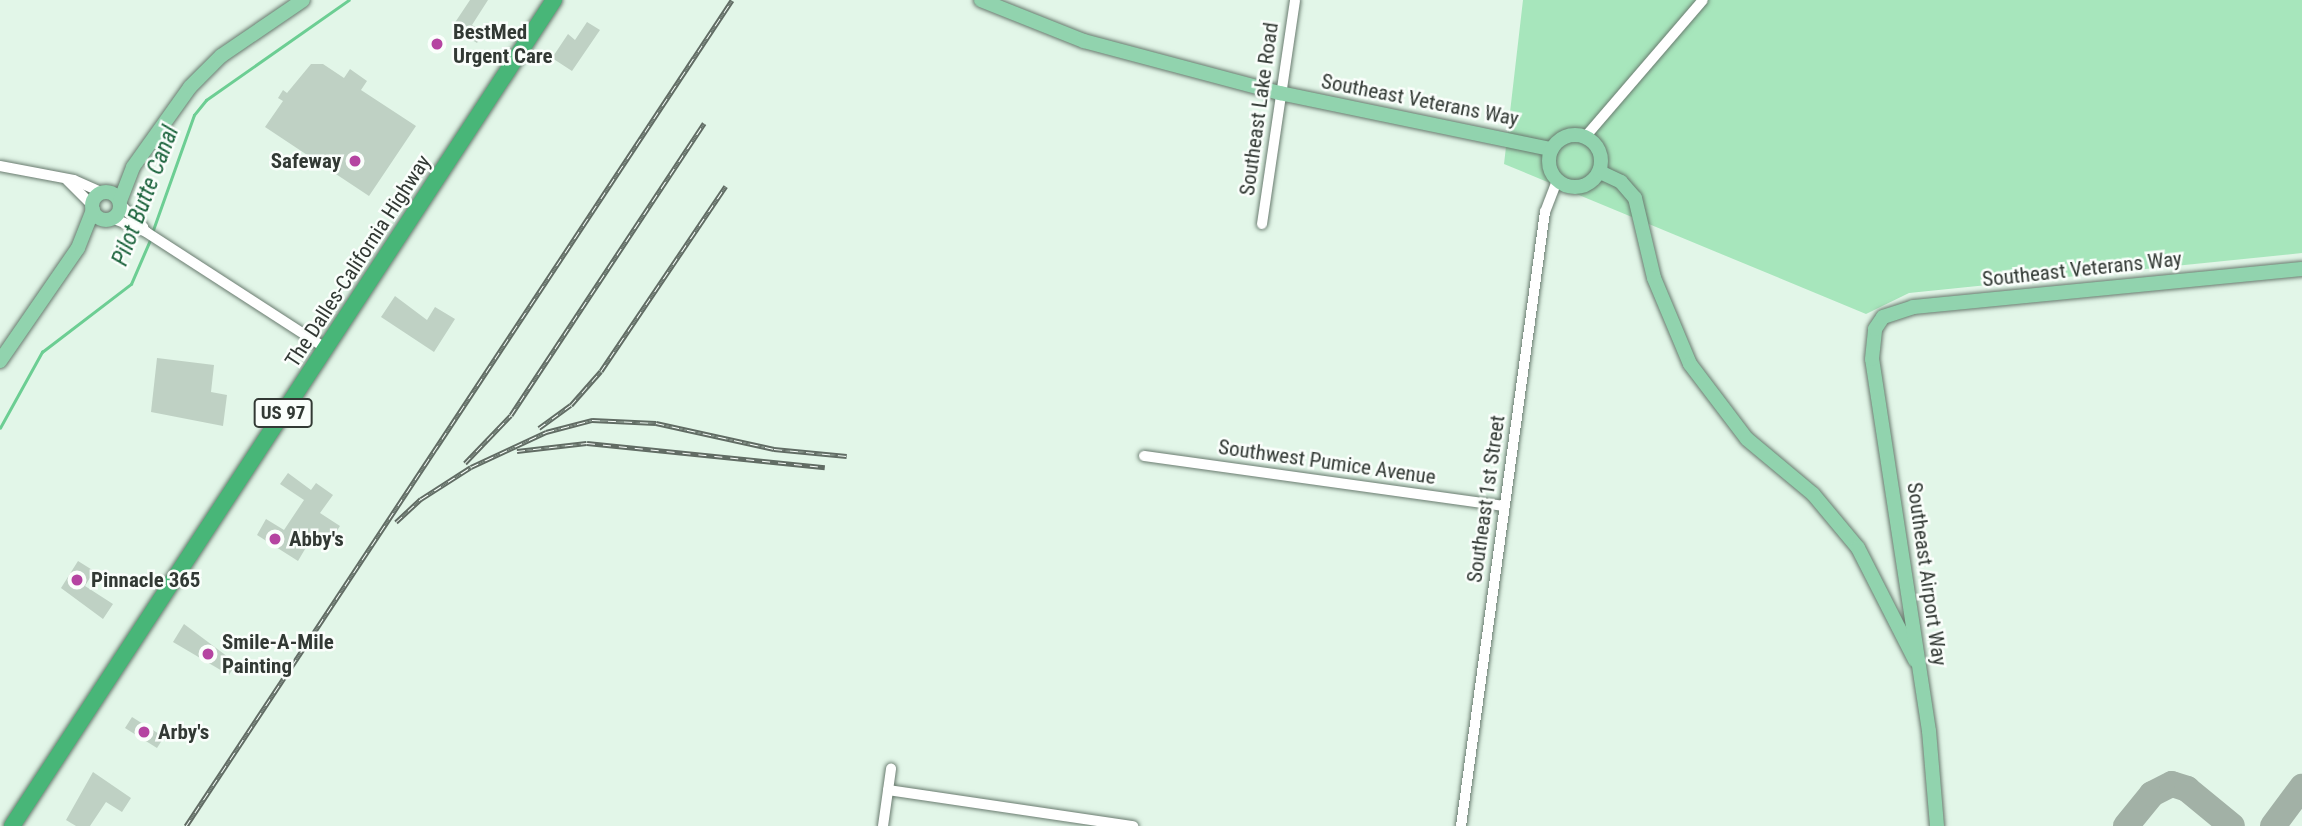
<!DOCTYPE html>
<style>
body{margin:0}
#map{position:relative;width:2302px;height:826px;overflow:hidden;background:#e2f6e8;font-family:"Roboto Condensed",sans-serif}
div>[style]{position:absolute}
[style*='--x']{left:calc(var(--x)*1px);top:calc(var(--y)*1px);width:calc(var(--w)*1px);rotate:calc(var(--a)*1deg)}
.green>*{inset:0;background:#a7e6bc}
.stream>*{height:2.5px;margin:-1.25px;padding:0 1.25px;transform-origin:1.25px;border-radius:1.25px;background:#6cce93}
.taxiway>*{height:26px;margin:-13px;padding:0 13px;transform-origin:13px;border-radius:13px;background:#a2b1a6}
.building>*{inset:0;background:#bfd1c4}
.roads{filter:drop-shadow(0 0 2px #697b6f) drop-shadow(0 0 2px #697b6f)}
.minor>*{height:10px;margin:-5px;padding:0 5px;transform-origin:5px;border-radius:5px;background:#fff}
.major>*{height:14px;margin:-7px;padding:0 7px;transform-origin:7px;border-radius:7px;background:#91d3ae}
.major>.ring{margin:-7px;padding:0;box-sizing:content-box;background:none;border:14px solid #91d3ae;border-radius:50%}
.highway>*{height:16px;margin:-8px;padding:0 8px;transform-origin:8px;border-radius:8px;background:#48b678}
.rail>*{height:5px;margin-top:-2.5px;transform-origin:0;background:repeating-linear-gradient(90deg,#fafefb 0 8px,#616c64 0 16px);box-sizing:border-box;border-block:2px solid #616c64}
.dots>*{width:19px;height:19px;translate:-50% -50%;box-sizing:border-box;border:4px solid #fafefb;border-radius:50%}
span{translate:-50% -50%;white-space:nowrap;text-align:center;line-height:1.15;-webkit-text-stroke:5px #fafefb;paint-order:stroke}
.shield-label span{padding:2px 5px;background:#fafefb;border:2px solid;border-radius:5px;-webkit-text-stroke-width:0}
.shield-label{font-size:19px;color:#323934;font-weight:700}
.poi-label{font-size:21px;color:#323934;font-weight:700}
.left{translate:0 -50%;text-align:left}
.right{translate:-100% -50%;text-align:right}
.street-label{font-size:21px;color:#323934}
.water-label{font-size:23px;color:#1b633c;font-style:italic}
</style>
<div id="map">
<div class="green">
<i style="clip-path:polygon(1523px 0,2302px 0,2302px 253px,1909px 293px,1866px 314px,1504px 164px)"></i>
</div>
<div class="stream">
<i style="--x:152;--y:233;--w:125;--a:-70.4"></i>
<i style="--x:194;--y:115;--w:19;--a:-51"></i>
<i style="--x:206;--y:100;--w:174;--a:-35"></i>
<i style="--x:0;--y:428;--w:87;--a:-61.1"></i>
<i style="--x:42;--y:352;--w:112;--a:-37.4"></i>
<i style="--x:131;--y:284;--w:48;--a:-66.6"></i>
</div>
<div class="taxiway">
<i style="--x:2126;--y:826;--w:41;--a:-50.9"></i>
<i style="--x:2152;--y:794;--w:22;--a:-27"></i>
<i style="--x:2172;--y:784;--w:16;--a:18"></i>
<i style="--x:2187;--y:789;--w:58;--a:39.4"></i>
<i style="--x:2273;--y:826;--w:49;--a:-53.4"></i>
</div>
<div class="building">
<i style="clip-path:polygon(470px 0,488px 0,472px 25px,484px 33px,477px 43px,452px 27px)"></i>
<i style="clip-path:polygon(587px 22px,600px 30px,572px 71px,552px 58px,568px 34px,575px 40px)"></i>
<i style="clip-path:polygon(311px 64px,323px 64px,344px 78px,350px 69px,367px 81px,361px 90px,416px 126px,369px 196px,265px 127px,283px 101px,278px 98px,283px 90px,287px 93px)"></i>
<i style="clip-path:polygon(395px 296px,427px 320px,435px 307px,455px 319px,434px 352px,381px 317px)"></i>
<i style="clip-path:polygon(157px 358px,214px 365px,211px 392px,227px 395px,223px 426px,151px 412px)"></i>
<i style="clip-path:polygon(288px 473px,311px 490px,316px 483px,333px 495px,320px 513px,340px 526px,326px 548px,311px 539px,298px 561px,257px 535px,266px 519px,284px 530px,304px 500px,280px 484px)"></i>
<i style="clip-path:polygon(78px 561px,94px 571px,85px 586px,113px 604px,103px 619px,61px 588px)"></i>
<i style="clip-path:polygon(184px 624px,236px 663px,229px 675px,173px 642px)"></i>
<i style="clip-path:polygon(132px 717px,164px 737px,157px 748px,125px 728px)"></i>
<i style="clip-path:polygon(93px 772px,131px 798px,122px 812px,106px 802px,90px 826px,76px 826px,66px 820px)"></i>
</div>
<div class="roads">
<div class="minor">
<i style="--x:1586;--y:136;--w:179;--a:-49.3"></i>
<i style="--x:0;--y:166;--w:75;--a:10.7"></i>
<i style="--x:74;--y:180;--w:32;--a:24"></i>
<i style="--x:67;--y:180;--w:35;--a:45"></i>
<i style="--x:120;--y:204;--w:33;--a:45"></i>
<i style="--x:112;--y:218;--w:37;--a:22"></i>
<i style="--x:146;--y:232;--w:213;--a:32.9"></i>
<i style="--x:1262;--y:224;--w:226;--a:-81.6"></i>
<i style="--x:1144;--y:456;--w:364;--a:7.9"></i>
<i style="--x:888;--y:790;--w:248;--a:8.4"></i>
<i style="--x:883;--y:826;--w:58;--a:-82"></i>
<i style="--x:1461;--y:826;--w:620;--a:-82.21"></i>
<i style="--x:1545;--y:212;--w:34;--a:-69"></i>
</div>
<div class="major">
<i style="--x:981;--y:0;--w:111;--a:21.7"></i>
<i style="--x:1084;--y:41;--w:203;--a:14.9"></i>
<i style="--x:1280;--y:93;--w:277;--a:11.7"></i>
<i class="ring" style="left:1549px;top:135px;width:38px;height:38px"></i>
<i style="--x:1600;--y:172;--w:23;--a:25"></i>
<i style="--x:1621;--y:182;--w:21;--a:49"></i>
<i style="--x:1635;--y:198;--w:82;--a:76.6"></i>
<i style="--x:1654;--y:278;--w:93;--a:67.3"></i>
<i style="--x:1690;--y:364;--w:94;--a:52.8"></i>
<i style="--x:1747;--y:439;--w:86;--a:39.8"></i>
<i style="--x:1813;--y:494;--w:70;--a:50.2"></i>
<i style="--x:1858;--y:548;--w:126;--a:63"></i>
<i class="ring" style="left:92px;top:192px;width:14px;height:14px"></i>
<i style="--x:120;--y:201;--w:36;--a:-69"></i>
<i style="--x:133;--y:167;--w:98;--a:-54.5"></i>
<i style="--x:190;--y:87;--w:44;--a:-45"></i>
<i style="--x:221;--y:56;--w:99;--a:-34.3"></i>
<i style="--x:0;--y:361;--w:137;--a:-55.4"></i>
<i style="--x:78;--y:248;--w:41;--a:-68.5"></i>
<i style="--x:1937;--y:826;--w:95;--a:-94.8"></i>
<i style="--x:1929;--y:731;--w:376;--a:-98.7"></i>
<i style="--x:1872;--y:359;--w:30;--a:-84"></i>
<i style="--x:1875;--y:329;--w:14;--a:-56"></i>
<i style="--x:1883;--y:317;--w:32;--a:-18"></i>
<i style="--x:1913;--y:307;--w:391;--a:-5.6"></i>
</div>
<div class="highway">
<i style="--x:12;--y:826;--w:988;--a:-56.73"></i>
</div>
</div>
<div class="rail">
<i style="--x:539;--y:428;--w:39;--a:-36"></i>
<i style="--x:571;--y:405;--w:45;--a:-48.6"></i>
<i style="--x:601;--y:371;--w:223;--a:-56"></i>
<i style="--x:517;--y:451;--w:70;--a:-6.5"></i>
<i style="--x:587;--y:443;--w:239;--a:5.8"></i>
<i style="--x:465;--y:463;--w:66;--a:-46.2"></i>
<i style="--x:511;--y:415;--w:350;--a:-56.5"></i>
<i style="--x:396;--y:522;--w:34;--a:-43"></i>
<i style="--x:421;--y:499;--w:59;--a:-32.6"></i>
<i style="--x:471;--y:467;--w:83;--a:-25"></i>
<i style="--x:546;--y:432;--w:48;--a:-14.6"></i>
<i style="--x:592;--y:420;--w:64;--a:2.7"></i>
<i style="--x:656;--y:423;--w:121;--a:12.4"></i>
<i style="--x:774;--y:449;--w:73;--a:5.5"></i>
<i style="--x:186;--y:826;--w:990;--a:-56.53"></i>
</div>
<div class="dots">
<i style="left:437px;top:44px;background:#b544a1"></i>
<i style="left:355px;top:161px;background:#b544a1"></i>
<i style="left:275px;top:539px;background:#b544a1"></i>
<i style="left:77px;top:580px;background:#b544a1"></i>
<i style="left:208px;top:654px;background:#b544a1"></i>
<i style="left:144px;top:732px;background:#b544a1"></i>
</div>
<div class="shield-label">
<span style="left:283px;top:413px">US 97</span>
</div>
<div class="poi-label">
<span class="left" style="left:453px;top:44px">BestMed<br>Urgent Care</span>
<span class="right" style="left:341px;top:161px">Safeway</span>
<span class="left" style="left:289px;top:539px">Abby's</span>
<span class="left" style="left:91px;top:580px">Pinnacle 365</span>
<span class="left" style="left:222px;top:654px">Smile-A-Mile<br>Painting</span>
<span class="left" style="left:158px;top:732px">Arby's</span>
</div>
<div class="street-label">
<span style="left:1420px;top:100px;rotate:11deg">Southeast Veterans Way</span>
<span style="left:1259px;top:109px;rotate:-82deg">Southeast Lake Road</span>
<span style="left:358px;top:261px;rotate:-57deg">The Dalles-California Highway</span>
<span style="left:2082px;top:269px;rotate:-6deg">Southeast Veterans Way</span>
<span style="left:1327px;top:462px;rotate:8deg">Southwest Pumice Avenue</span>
<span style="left:1486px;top:499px;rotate:-82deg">Southeast 1st Street</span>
<span style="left:1927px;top:574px;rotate:82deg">Southeast Airport Way</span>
</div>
<div class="water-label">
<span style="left:146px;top:196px;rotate:-69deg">Pilot Butte Canal</span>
</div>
</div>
